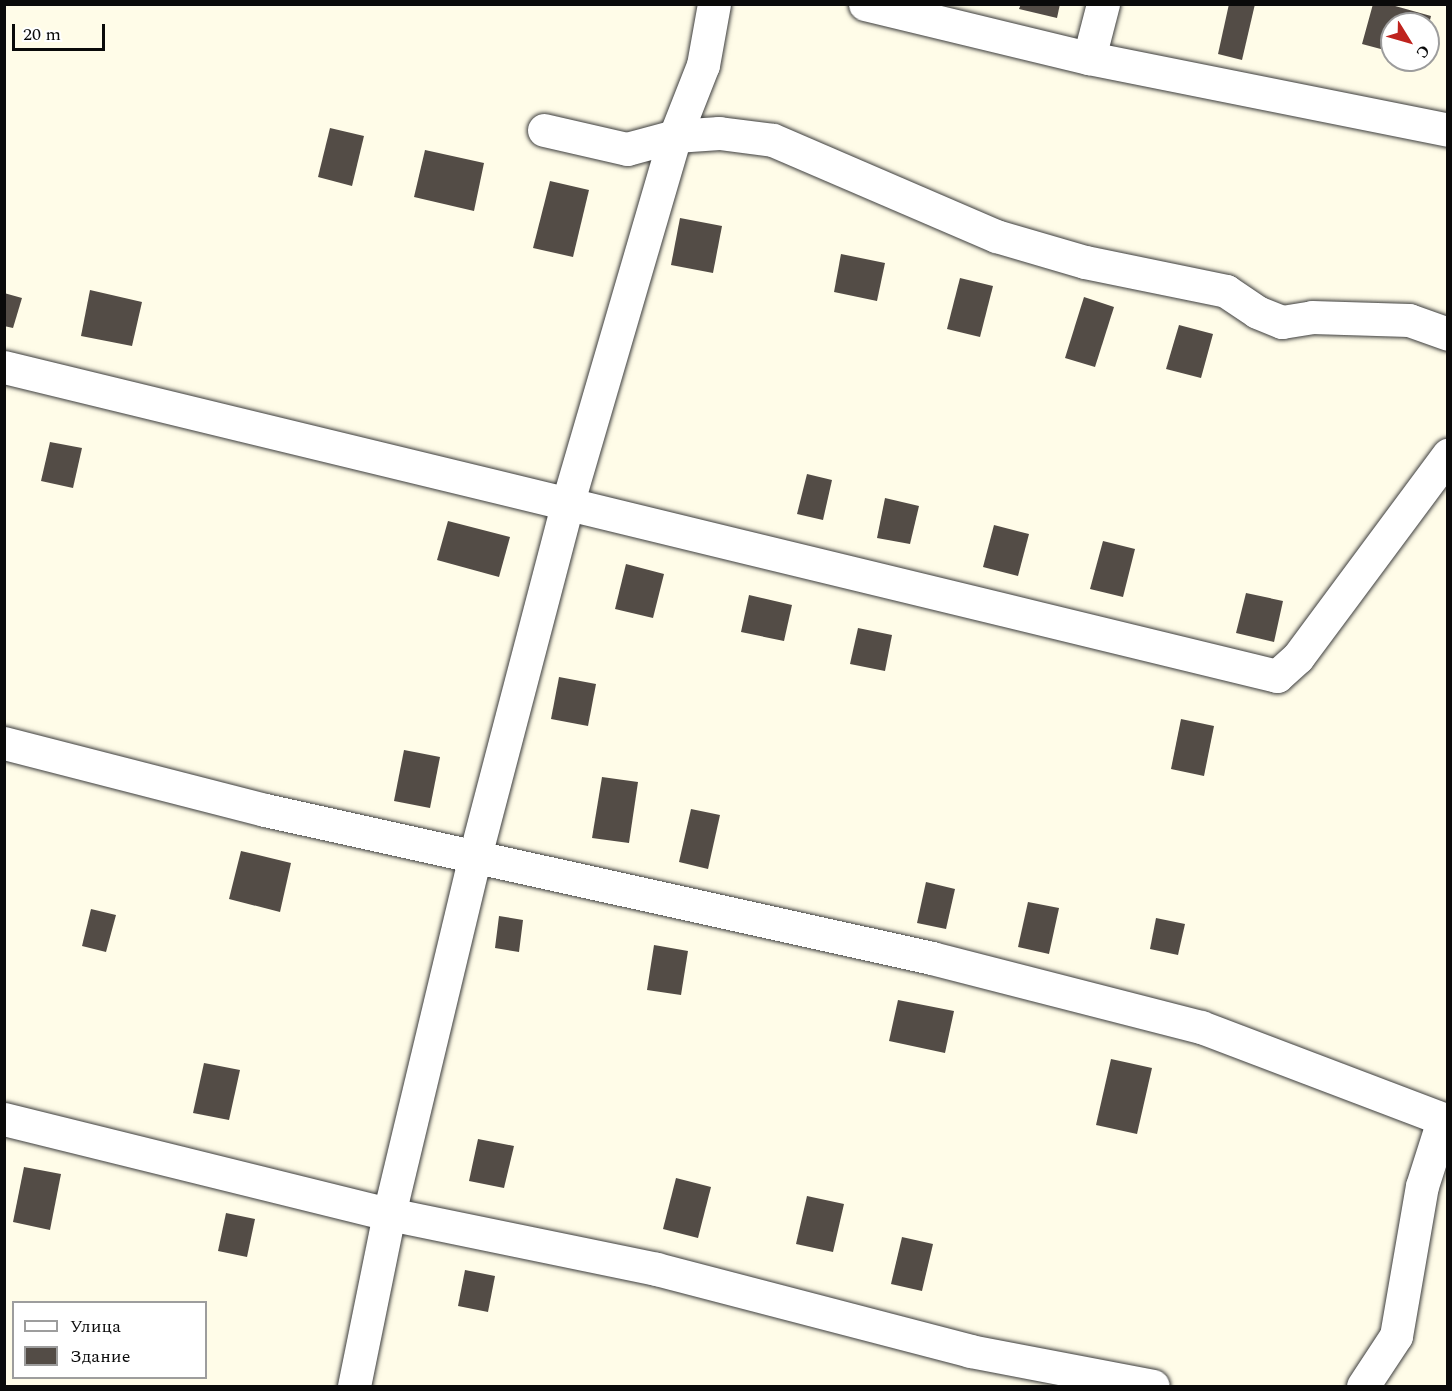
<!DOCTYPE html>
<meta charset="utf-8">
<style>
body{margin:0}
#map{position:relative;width:1452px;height:1391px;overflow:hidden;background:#fffce8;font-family:Spectral,serif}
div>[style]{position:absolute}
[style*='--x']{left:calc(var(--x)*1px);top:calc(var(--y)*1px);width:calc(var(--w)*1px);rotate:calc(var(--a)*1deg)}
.building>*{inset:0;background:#534c46}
.roads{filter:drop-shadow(0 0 2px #3d3d3d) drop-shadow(0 0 2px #3d3d3d)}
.minor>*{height:33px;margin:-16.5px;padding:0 16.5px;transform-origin:16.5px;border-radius:16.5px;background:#fff}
span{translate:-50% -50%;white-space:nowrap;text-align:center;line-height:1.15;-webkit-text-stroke:6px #fff;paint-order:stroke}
.frame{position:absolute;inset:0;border:6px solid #0a0a0a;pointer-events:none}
.legend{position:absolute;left:12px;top:1301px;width:195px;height:78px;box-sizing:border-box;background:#fff;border:2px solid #9d9d9d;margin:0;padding:8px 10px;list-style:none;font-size:18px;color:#0a0a0a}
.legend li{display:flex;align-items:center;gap:12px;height:30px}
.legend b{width:30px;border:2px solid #9d9d9d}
.north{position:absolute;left:1380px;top:12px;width:60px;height:60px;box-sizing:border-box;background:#fff;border:2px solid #9d9d9d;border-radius:50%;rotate:127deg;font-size:16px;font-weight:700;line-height:24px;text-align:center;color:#0a0a0a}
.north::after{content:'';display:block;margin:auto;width:21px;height:27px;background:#bf231e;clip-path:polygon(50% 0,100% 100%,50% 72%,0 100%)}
.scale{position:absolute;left:12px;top:24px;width:93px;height:27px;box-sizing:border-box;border:3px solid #0a0a0a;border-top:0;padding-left:8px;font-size:18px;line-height:21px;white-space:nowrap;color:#0a0a0a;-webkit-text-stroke:4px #fff;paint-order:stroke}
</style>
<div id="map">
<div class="building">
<i style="clip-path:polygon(1021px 4px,1060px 4px,1057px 18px,1019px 9px)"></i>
<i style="clip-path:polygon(1229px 4px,1255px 4px,1242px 60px,1218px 54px)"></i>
<i style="clip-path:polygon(1373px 4px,1388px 4px,1431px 16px,1429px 24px,1392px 24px,1392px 52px,1362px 44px)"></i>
<i style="clip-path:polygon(330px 128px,364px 136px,352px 186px,318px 177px)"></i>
<i style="clip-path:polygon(425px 150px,484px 163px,474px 211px,414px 197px)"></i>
<i style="clip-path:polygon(550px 181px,589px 190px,573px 257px,533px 248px)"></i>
<i style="clip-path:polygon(680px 218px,722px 226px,713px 273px,671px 265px)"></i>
<i style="clip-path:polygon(841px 254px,885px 263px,877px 301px,834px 292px)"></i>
<i style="clip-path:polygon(960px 278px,993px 286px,980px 337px,947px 329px)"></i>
<i style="clip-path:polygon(90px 290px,142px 302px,132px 346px,81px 336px)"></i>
<i style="clip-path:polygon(4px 293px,22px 298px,13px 328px,4px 326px)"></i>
<i style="clip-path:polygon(1084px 297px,1114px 307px,1095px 367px,1065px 358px)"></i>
<i style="clip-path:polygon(1179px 325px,1213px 334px,1201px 378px,1166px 369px)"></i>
<i style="clip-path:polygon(50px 442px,82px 448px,73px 488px,41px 481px)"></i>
<i style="clip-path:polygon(807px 474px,832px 480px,823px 520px,797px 514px)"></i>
<i style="clip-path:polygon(885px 498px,919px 506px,910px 544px,877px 538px)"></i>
<i style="clip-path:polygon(448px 521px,510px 537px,499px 577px,437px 560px)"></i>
<i style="clip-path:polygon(994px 525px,1029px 534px,1018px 576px,983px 567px)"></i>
<i style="clip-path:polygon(1103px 541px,1135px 549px,1123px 597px,1090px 589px)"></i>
<i style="clip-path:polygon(626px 564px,664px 574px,653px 618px,615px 609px)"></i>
<i style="clip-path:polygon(1246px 593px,1283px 601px,1274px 642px,1236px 633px)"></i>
<i style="clip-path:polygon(749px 595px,792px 605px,784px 641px,741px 632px)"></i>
<i style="clip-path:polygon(858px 628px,892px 635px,885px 671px,850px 664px)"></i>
<i style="clip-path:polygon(559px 677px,596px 684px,588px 726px,551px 719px)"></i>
<i style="clip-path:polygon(1181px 719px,1214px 726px,1204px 776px,1171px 769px)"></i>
<i style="clip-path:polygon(404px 750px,440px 757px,430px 808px,394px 801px)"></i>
<i style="clip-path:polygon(602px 777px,638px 782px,629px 843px,592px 838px)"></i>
<i style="clip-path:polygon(691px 809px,720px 815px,708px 869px,679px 862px)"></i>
<i style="clip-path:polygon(241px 851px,291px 863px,280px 912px,229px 899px)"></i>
<i style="clip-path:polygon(926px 882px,955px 889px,946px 929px,917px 923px)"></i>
<i style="clip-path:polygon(1028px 902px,1059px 908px,1049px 954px,1018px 947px)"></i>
<i style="clip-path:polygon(91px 909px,116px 915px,106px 952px,82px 946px)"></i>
<i style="clip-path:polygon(499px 916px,523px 920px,519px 952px,495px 948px)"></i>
<i style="clip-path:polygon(1156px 918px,1185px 924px,1178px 955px,1150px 949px)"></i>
<i style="clip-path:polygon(654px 945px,688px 951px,681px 995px,647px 990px)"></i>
<i style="clip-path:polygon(898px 1000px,954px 1011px,945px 1053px,889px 1041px)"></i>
<i style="clip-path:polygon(1111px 1059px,1152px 1068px,1137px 1134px,1096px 1125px)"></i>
<i style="clip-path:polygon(204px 1063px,240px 1070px,229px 1120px,193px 1113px)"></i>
<i style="clip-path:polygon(478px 1139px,514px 1146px,504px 1188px,469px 1181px)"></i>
<i style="clip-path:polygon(24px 1167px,61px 1174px,50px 1230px,13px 1222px)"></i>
<i style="clip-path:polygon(676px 1178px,711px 1187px,698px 1238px,663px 1229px)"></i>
<i style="clip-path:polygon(807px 1196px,844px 1204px,833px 1252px,796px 1244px)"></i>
<i style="clip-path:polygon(226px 1213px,255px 1219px,247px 1257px,218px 1251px)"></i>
<i style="clip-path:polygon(902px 1237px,933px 1244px,922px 1291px,891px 1284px)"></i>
<i style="clip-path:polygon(465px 1270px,495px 1276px,488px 1312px,458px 1306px)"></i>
</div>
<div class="roads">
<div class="minor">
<i style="--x:865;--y:4;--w:230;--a:13.6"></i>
<i style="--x:1089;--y:58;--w:366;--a:11.3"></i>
<i style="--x:1089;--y:58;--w:56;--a:-75.5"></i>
<i style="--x:544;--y:130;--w:85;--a:12.9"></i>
<i style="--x:627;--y:149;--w:50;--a:-15.2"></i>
<i style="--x:675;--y:136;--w:44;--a:-3.9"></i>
<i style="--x:719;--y:133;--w:54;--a:7.4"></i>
<i style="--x:773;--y:140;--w:243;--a:23.3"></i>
<i style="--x:996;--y:236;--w:93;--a:16.3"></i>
<i style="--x:1085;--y:262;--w:144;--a:11.6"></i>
<i style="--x:1226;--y:291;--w:37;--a:34"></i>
<i style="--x:1257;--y:312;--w:27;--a:22"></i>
<i style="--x:1282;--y:322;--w:30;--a:-9"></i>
<i style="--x:1312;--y:317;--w:97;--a:1.8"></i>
<i style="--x:1409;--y:320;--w:41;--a:19.7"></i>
<i style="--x:4;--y:367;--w:1310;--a:13.64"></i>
<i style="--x:1277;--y:676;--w:28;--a:-42"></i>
<i style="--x:1298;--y:657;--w:252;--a:-53.4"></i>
<i style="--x:4;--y:743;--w:269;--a:14.4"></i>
<i style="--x:265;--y:810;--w:683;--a:12.51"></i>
<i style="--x:932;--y:958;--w:278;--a:14.4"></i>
<i style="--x:1201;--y:1027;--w:264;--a:20.8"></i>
<i style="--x:4;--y:1119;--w:397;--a:13.9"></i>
<i style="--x:389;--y:1214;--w:273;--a:11.6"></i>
<i style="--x:656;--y:1269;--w:325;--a:14.6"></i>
<i style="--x:970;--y:1351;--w:186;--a:10.8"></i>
<i style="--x:354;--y:1386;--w:176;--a:-78.5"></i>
<i style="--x:389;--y:1214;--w:368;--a:-76.5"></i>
<i style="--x:475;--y:856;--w:363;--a:-75.3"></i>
<i style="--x:567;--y:505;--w:384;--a:-73.7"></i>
<i style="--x:675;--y:136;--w:76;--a:-68.5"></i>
<i style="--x:703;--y:65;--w:62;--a:-79.8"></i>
<i style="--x:1363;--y:1386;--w:60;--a:-56.6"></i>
<i style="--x:1396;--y:1336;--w:152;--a:-80.2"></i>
<i style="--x:1422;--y:1186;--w:69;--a:-72.3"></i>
</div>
</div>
<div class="frame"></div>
<ul class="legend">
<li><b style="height:8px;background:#fff"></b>Улица</li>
<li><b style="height:16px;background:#534c46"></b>Здание</li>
</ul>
<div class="north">С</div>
<div class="scale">20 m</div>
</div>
